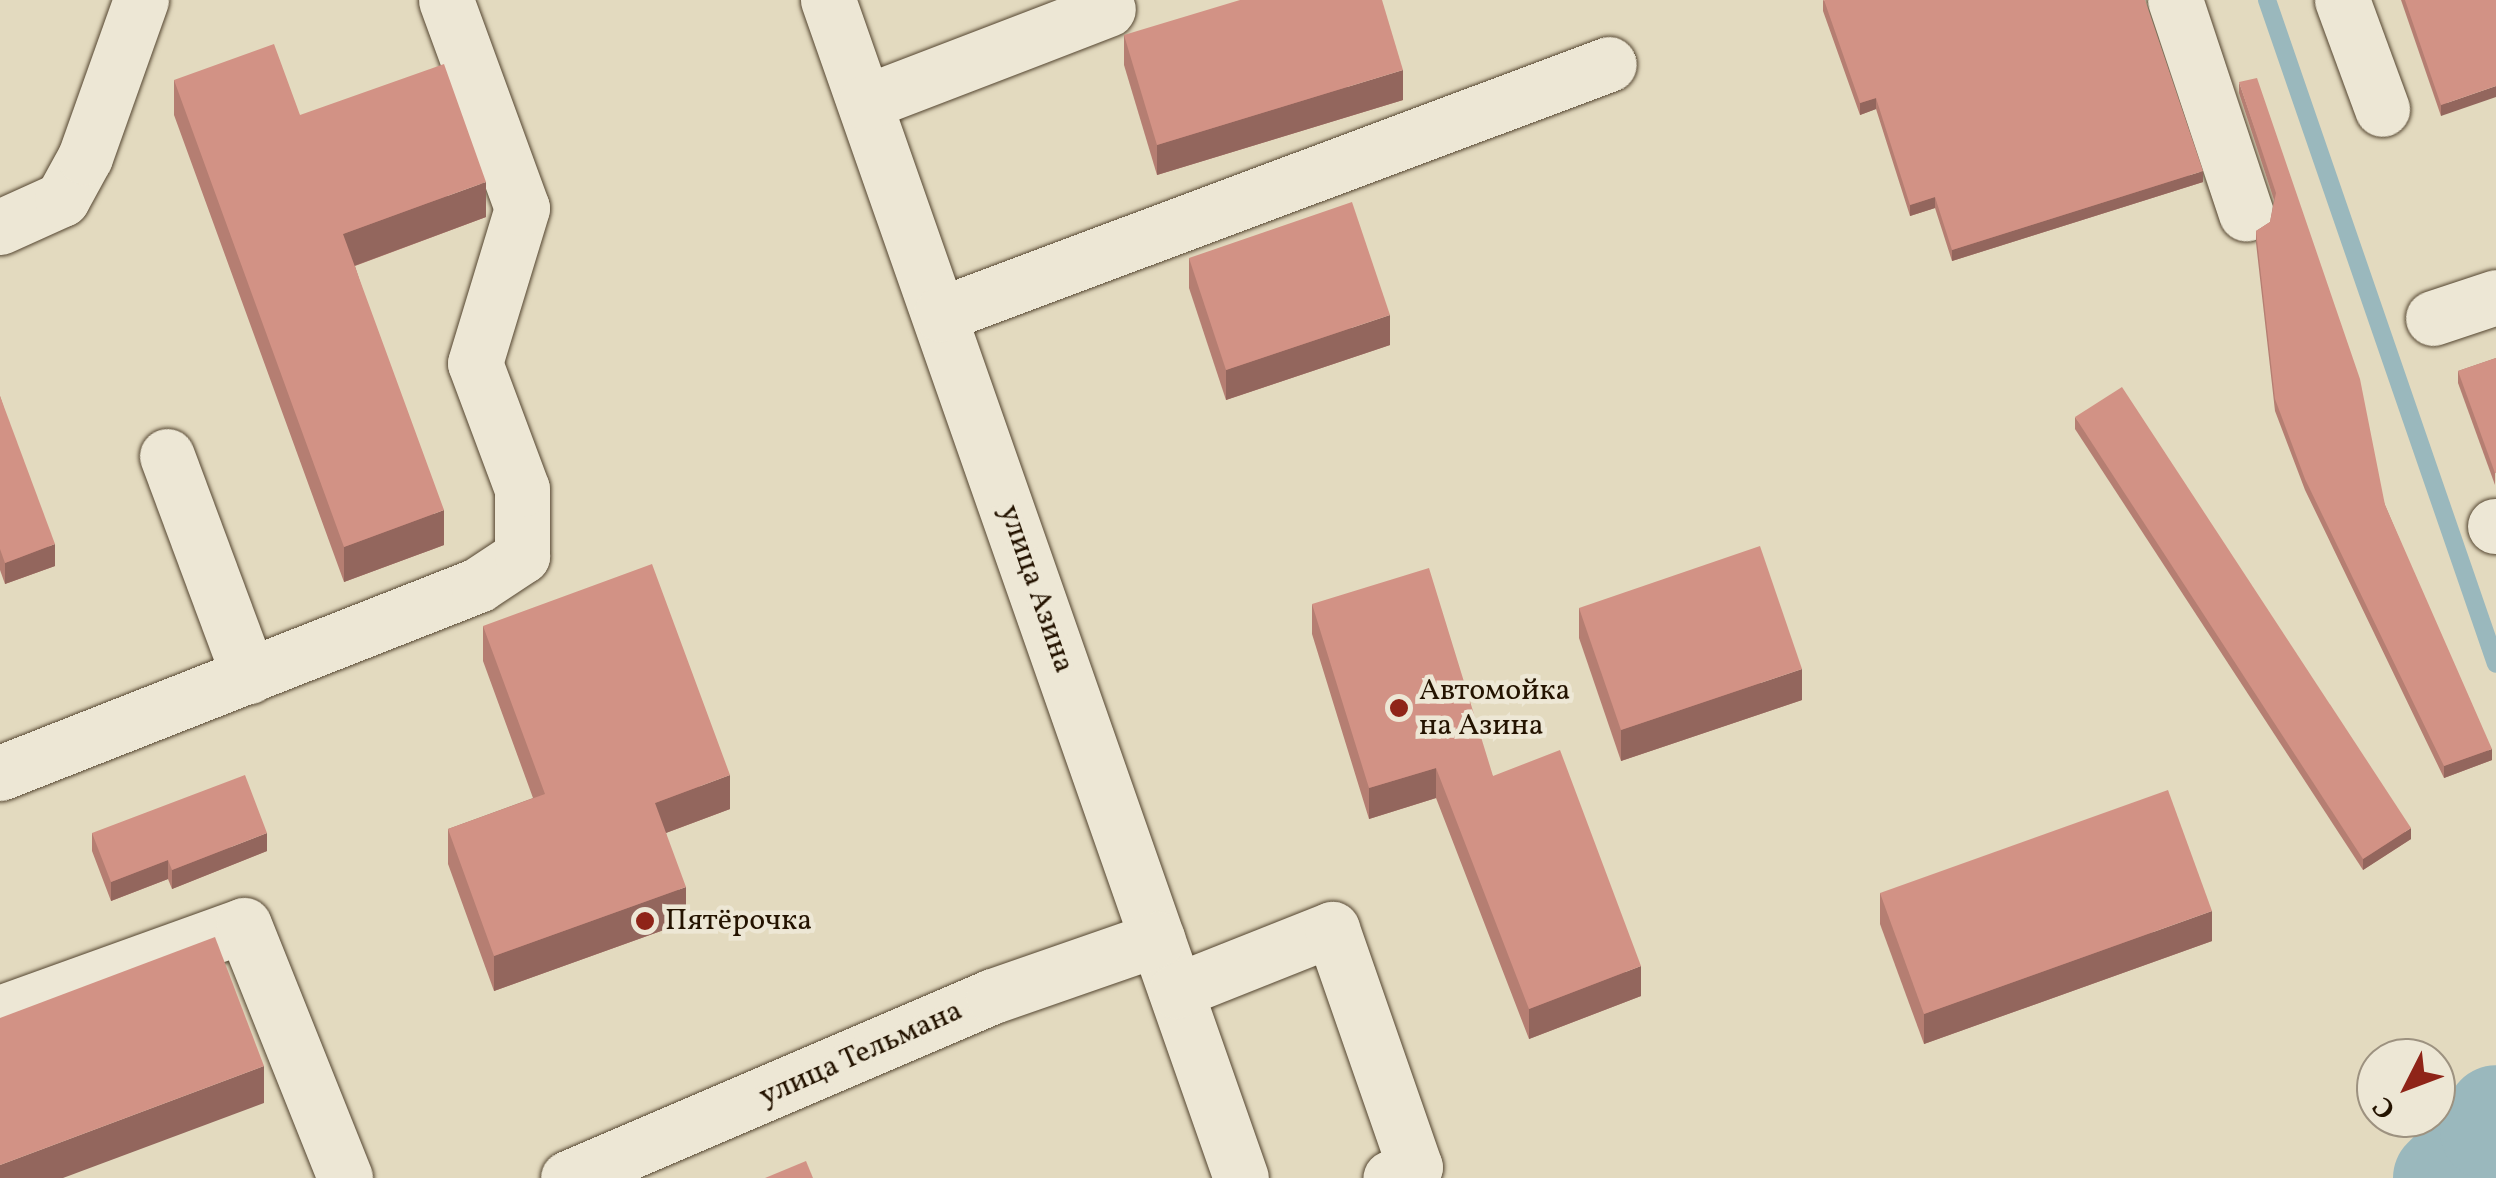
<!DOCTYPE html>
<meta charset="utf-8">
<style>
body{margin:0}
#map{position:relative;width:2496px;height:1178px;overflow:hidden;background:#e3dabf;font-family:Vollkorn,serif}
div>[style]{position:absolute}
[style*='--x']{left:calc(var(--x)*1px);top:calc(var(--y)*1px);width:calc(var(--w)*1px);rotate:calc(var(--a)*1deg)}
.stream>*{height:18px;margin:-9px;padding:0 9px;transform-origin:9px;border-radius:9px;background:#9ab8bd}
.river>*{height:98px;margin:-49px;padding:0 49px;transform-origin:49px;border-radius:49px;background:#9ab8bd}
.roads{filter:drop-shadow(0 0 2px #544530) drop-shadow(0 0 2px #544530)}
.minor>*{height:55px;margin:-27.5px;padding:0 27.5px;transform-origin:27.5px;border-radius:27.5px;background:#ede7d5}
.wall>*{inset:0;background:#b57e72}
.shaded-wall>*{inset:0;background:#93665d}
.building>*{inset:0;background:#d29285}
.dots>*{width:28px;height:28px;translate:-50% -50%;box-sizing:border-box;border:5px solid #ede7d5;border-radius:50%}
span{translate:-50% -50%;white-space:nowrap;text-align:center;line-height:1.15;-webkit-text-stroke:9px #ede7d5;paint-order:stroke}
.street-label{font-size:30px;color:#241300}
.poi-label{font-size:30px;color:#241300}
.left{translate:0 -50%;text-align:left}
.north{position:absolute;left:2356px;top:1038px;width:100px;height:100px;box-sizing:border-box;background:#ede7d5;border:2px solid #9d9280;border-radius:50%;rotate:228deg;font-size:28px;font-weight:700;line-height:40px;text-align:center;color:#241300}
.north::after{content:'';display:block;margin:auto;width:35px;height:45px;background:#8f2418;clip-path:polygon(50% 0,100% 100%,50% 72%,0 100%)}
</style>
<div id="map">
<div class="stream">
<i style="--x:2267;--y:0;--w:702;--a:70.97"></i>
</div>
<div class="river">
<i style="--x:2442;--y:1178;--w:66;--a:-45"></i>
<i style="--x:2489;--y:1131;--w:18;--a:-68"></i>
</div>
<div class="roads">
<div class="minor">
<i style="--x:828;--y:0;--w:1248;--a:70.68"></i>
<i style="--x:2175;--y:0;--w:225;--a:71.6"></i>
<i style="--x:2342;--y:0;--w:116;--a:69.8"></i>
<i style="--x:866;--y:102;--w:259;--a:-21"></i>
<i style="--x:0;--y:227;--w:68;--a:-24.3"></i>
<i style="--x:62;--y:199;--w:48;--a:-61.3"></i>
<i style="--x:85;--y:157;--w:167;--a:-70.4"></i>
<i style="--x:941;--y:314;--w:713;--a:-20.52"></i>
<i style="--x:2433;--y:318;--w:66;--a:-18.4"></i>
<i style="--x:167;--y:456;--w:235;--a:69.6"></i>
<i style="--x:2495;--y:526;--w:1;--a:0"></i>
<i style="--x:0;--y:773;--w:514;--a:-21.47"></i>
<i style="--x:478;--y:585;--w:53;--a:-33.4"></i>
<i style="--x:522;--y:556;--w:67;--a:-90"></i>
<i style="--x:522;--y:489;--w:134;--a:-110.5"></i>
<i style="--x:475;--y:363;--w:162;--a:-73.1"></i>
<i style="--x:522;--y:208;--w:221;--a:-110.1"></i>
<i style="--x:1176;--y:991;--w:168;--a:-21.7"></i>
<i style="--x:1332;--y:929;--w:252;--a:70.8"></i>
<i style="--x:1415;--y:1167;--w:27;--a:156"></i>
<i style="--x:0;--y:1013;--w:259;--a:-19.8"></i>
<i style="--x:244;--y:925;--w:272;--a:68.2"></i>
<i style="--x:568;--y:1178;--w:462;--a:-23.2"></i>
<i style="--x:993;--y:996;--w:174;--a:-19.2"></i>
</div>
</div>
<div class="wall">
<i style="clip-path:polygon(1823px 0,2203px 182px,1952px 261px,1935px 208px,1910px 216px,1876px 109px,1860px 115px,1823px 11px)"></i>
<i style="clip-path:polygon(2401px 0,2496px 0,2441px 116px)"></i>
<i style="clip-path:polygon(1124px 35px,1403px 100px,1157px 175px,1124px 65px)"></i>
<i style="clip-path:polygon(174px 80px,300px 115px,486px 217px,355px 266px,444px 545px,344px 582px,174px 115px)"></i>
<i style="clip-path:polygon(2239px 82px,2385px 505px,2492px 760px,2444px 778px,2305px 490px,2275px 411px,2256px 243px,2256px 231px,2270px 222px,2274px 200px,2239px 93px)"></i>
<i style="clip-path:polygon(1189px 258px,1390px 345px,1226px 400px,1189px 288px)"></i>
<i style="clip-path:polygon(2496px 358px,2495px 485px,2458px 383px,2458px 371px)"></i>
<i style="clip-path:polygon(0 396px,55px 566px,5px 584px,0 570px)"></i>
<i style="clip-path:polygon(2075px 417px,2411px 839px,2363px 870px,2075px 429px)"></i>
<i style="clip-path:polygon(1312px 604px,1493px 776px,1641px 996px,1529px 1039px,1436px 798px,1369px 819px,1312px 634px)"></i>
<i style="clip-path:polygon(1579px 608px,1802px 700px,1621px 761px,1579px 638px)"></i>
<i style="clip-path:polygon(483px 626px,730px 809px,666px 833px,686px 922px,494px 991px,448px 864px,448px 829px,533px 798px,483px 661px)"></i>
<i style="clip-path:polygon(92px 833px,267px 851px,172px 889px,168px 879px,111px 901px,92px 851px)"></i>
<i style="clip-path:polygon(1880px 893px,2212px 941px,1924px 1044px,1880px 924px)"></i>
</div>
<div class="shaded-wall">
<i style="clip-path:polygon(1403px 70px,1403px 100px,1157px 175px,1157px 145px)"></i>
<i style="clip-path:polygon(2496px 86px,2496px 97px,2441px 116px,2441px 105px)"></i>
<i style="clip-path:polygon(1876px 98px,1876px 109px,1860px 115px,1860px 103px)"></i>
<i style="clip-path:polygon(2203px 171px,2203px 182px,1952px 261px,1952px 250px)"></i>
<i style="clip-path:polygon(486px 182px,486px 217px,343px 270px,343px 234px)"></i>
<i style="clip-path:polygon(1935px 197px,1935px 208px,1910px 216px,1910px 205px)"></i>
<i style="clip-path:polygon(1390px 315px,1390px 345px,1226px 400px,1226px 370px)"></i>
<i style="clip-path:polygon(444px 510px,444px 545px,344px 582px,344px 547px)"></i>
<i style="clip-path:polygon(55px 544px,55px 566px,5px 584px,5px 563px)"></i>
<i style="clip-path:polygon(1802px 669px,1802px 700px,1621px 761px,1621px 730px)"></i>
<i style="clip-path:polygon(2492px 749px,2492px 760px,2444px 778px,2444px 766px)"></i>
<i style="clip-path:polygon(1436px 768px,1436px 798px,1369px 819px,1369px 788px)"></i>
<i style="clip-path:polygon(730px 775px,730px 809px,655px 837px,655px 803px)"></i>
<i style="clip-path:polygon(2411px 828px,2411px 839px,2363px 870px,2363px 859px)"></i>
<i style="clip-path:polygon(267px 833px,267px 851px,172px 889px,172px 870px)"></i>
<i style="clip-path:polygon(168px 860px,168px 879px,111px 901px,111px 882px)"></i>
<i style="clip-path:polygon(686px 887px,686px 922px,494px 991px,494px 956px)"></i>
<i style="clip-path:polygon(2212px 911px,2212px 941px,1924px 1044px,1924px 1014px)"></i>
<i style="clip-path:polygon(1641px 966px,1641px 996px,1529px 1039px,1529px 1009px)"></i>
<i style="clip-path:polygon(264px 1066px,264px 1103px,63px 1178px,0 1178px,0 1165px)"></i>
</div>
<div class="building">
<i style="clip-path:polygon(1240px 0,1382px 0,1403px 70px,1157px 145px,1124px 35px)"></i>
<i style="clip-path:polygon(1824px 0,2145px 0,2203px 171px,1952px 250px,1935px 197px,1910px 205px,1876px 98px,1860px 103px)"></i>
<i style="clip-path:polygon(2405px 0,2496px 0,2496px 86px,2441px 105px)"></i>
<i style="clip-path:polygon(274px 44px,300px 115px,444px 64px,486px 182px,343px 234px,444px 510px,344px 547px,174px 80px)"></i>
<i style="clip-path:polygon(2257px 78px,2360px 379px,2385px 505px,2492px 749px,2444px 766px,2305px 479px,2275px 399px,2256px 231px,2270px 222px,2276px 193px,2239px 82px)"></i>
<i style="clip-path:polygon(1352px 202px,1390px 315px,1226px 370px,1189px 258px)"></i>
<i style="clip-path:polygon(2496px 358px,2496px 473px,2495px 473px,2458px 371px)"></i>
<i style="clip-path:polygon(2122px 387px,2411px 828px,2363px 859px,2075px 417px)"></i>
<i style="clip-path:polygon(0 396px,55px 544px,5px 563px,0 549px)"></i>
<i style="clip-path:polygon(1760px 546px,1802px 669px,1621px 730px,1579px 608px)"></i>
<i style="clip-path:polygon(652px 564px,730px 775px,655px 803px,686px 887px,494px 956px,448px 829px,545px 794px,483px 626px)"></i>
<i style="clip-path:polygon(1429px 568px,1493px 776px,1560px 750px,1641px 966px,1529px 1009px,1436px 768px,1369px 788px,1312px 604px)"></i>
<i style="clip-path:polygon(245px 775px,267px 833px,172px 870px,168px 860px,111px 882px,92px 833px)"></i>
<i style="clip-path:polygon(2168px 790px,2212px 911px,1924px 1014px,1880px 893px)"></i>
<i style="clip-path:polygon(215px 937px,264px 1066px,0 1165px,0 1018px)"></i>
<i style="clip-path:polygon(806px 1161px,813px 1178px,765px 1178px)"></i>
</div>
<div class="dots">
<i style="left:1399px;top:708px;background:#8f2418"></i>
<i style="left:645px;top:921px;background:#8f2418"></i>
</div>
<div class="street-label">
<span style="left:1036px;top:589px;rotate:71deg">улица Азина</span>
<span style="left:861px;top:1054px;rotate:-24deg">улица Тельмана</span>
</div>
<div class="poi-label">
<span class="left" style="left:1419px;top:708px">Автомойка<br>на Азина</span>
<span class="left" style="left:665px;top:921px">Пятёрочка</span>
</div>
<div class="north">С</div>
</div>
